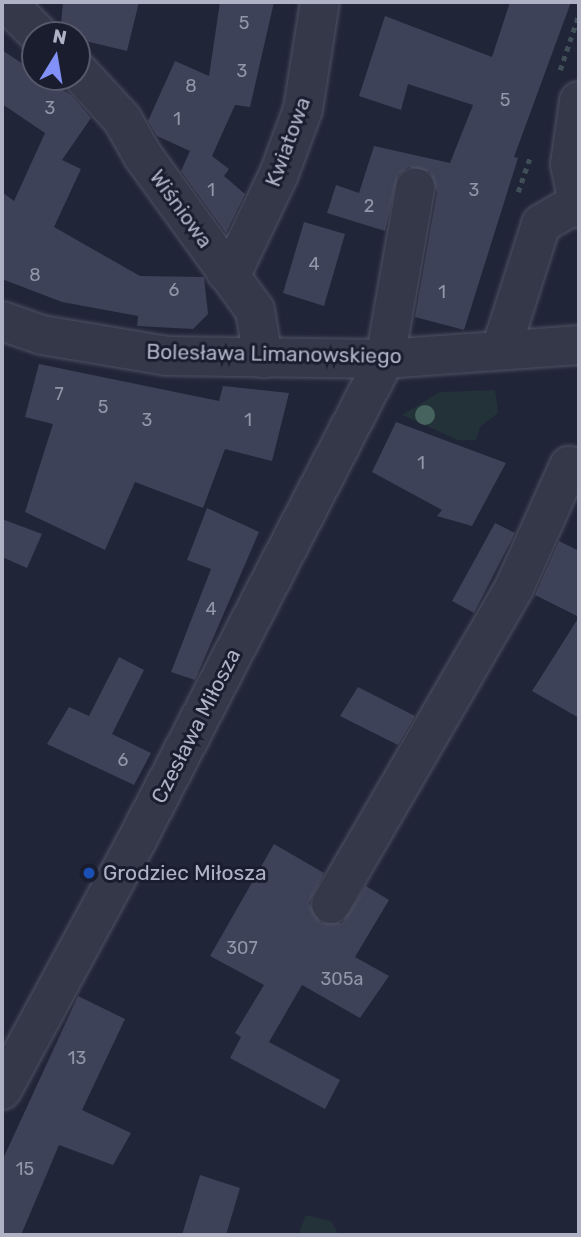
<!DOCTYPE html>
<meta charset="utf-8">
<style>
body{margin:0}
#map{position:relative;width:581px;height:1237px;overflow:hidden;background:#212538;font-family:Rubik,sans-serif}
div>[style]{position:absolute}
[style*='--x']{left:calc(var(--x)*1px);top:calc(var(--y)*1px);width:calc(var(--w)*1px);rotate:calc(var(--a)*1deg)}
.green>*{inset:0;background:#233139}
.building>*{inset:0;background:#3d4258}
.path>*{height:4.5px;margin-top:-2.25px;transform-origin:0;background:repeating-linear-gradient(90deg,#404e57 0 5px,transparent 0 10px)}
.roads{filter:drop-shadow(0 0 2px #4f5263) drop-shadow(0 0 2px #4f5263)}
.minor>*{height:38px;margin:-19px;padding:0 19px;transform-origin:19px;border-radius:19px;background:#343849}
.trees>*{width:20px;height:20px;margin:-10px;border-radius:50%;background:#47635e}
.dots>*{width:19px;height:19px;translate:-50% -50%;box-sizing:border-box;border:4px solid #1a1d2d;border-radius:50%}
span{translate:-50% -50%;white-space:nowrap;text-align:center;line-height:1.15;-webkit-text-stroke:6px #1a1d2d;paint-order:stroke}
.number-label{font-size:18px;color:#9296aa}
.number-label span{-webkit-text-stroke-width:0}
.street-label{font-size:21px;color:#afb2c5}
.poi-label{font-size:21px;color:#afb2c5}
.left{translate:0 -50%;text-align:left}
.frame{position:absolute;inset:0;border:4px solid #afb2c5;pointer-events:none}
.north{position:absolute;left:21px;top:21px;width:70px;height:70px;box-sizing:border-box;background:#1a1d2d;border:2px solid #56596a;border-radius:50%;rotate:11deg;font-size:19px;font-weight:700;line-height:28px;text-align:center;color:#afb2c5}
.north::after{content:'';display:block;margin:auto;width:24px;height:32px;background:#8291f7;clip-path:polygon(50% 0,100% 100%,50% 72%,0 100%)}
</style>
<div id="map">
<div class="green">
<i style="clip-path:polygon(495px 390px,498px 413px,480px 427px,476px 440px,458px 440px,402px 415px,440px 392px)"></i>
<i style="clip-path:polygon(306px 1215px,331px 1221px,339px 1235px,298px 1235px)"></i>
</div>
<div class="building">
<i style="clip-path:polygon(63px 2px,139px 2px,127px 51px,77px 39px,77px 35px,60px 35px)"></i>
<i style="clip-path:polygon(220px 2px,274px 2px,250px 107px,235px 105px,212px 156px,229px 169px,224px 176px,245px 194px,226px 233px,181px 171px,190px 151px,157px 136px,148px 121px,175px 61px,209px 76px)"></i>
<i style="clip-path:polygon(510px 2px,571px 2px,514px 157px,518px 158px,464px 330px,415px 317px,437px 192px,430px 172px,408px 167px,398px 175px,385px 231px,327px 213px,336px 185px,359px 193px,374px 146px,450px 163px,473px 105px,408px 84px,401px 110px,359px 96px,385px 16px,492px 57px)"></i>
<i style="clip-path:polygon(2px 50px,35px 72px,35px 77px,43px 77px,71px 95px,91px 118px,62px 160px,81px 169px,54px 227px,140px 276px,204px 277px,208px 314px,193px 329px,137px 326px,138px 316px,62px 302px,2px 279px,2px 192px,14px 201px,45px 133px,2px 104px)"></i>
<i style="clip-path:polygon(304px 222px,345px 234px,324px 306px,283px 293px)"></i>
<i style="clip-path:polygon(39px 364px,219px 401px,223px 386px,289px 393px,272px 461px,225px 449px,203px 508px,135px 482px,105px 550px,25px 512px,53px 424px,25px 417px)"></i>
<i style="clip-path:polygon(396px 422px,506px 463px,472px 526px,437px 516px,442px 510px,372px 472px)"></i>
<i style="clip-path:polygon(207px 508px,259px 532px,195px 680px,171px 672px,211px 569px,187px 560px)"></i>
<i style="clip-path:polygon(2px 519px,42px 534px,27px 568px,2px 557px)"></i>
<i style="clip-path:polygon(495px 523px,515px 533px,474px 613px,452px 601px)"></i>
<i style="clip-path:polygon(559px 541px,579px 551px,579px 718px,532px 691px,579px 617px,535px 595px)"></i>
<i style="clip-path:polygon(119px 657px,144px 670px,112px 734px,151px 753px,134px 785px,47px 744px,69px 707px,89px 716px)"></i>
<i style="clip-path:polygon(358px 687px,415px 716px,398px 745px,340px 716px)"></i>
<i style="clip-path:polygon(274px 844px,324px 873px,309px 903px,321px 923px,342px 923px,366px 886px,389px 900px,355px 957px,389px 976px,360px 1018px,302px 985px,269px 1042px,340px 1080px,325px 1109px,230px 1058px,241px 1037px,235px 1033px,264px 985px,210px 956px)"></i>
<i style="clip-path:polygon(78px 996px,125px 1019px,82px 1110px,131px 1133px,113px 1165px,59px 1145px,21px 1235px,2px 1235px,2px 1161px)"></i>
<i style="clip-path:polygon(200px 1175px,240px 1188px,226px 1235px,182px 1235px)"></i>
</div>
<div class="path">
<i style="--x:560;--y:70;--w:59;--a:-71.3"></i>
<i style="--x:518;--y:192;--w:37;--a:-71"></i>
</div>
<div class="roads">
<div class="minor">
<i style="--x:6;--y:2;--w:47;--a:45"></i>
<i style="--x:77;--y:70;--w:67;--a:47.4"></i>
<i style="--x:122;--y:119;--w:43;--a:60.4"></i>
<i style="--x:143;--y:156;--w:190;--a:54"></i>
<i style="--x:255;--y:310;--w:49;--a:80.5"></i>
<i style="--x:579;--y:101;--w:64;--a:98.1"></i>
<i style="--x:570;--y:164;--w:45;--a:78.4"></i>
<i style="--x:226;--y:272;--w:13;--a:-39"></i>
<i style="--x:236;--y:264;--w:100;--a:-64.5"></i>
<i style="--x:279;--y:174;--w:69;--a:-69.7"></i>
<i style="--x:303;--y:109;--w:108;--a:-81"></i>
<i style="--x:2;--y:321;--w:42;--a:19.3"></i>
<i style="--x:42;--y:335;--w:127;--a:9.5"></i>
<i style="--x:167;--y:356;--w:218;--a:0.8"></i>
<i style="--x:385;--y:359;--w:195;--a:-4.1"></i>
<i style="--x:507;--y:350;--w:16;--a:-94"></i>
<i style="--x:506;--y:334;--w:115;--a:-72.3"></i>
<i style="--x:541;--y:224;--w:42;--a:-30.3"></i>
<i style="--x:331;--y:904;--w:367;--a:-59.9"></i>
<i style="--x:515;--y:586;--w:132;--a:-65.8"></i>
<i style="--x:2;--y:1090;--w:280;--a:-61.6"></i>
<i style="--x:135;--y:844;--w:546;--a:-62.73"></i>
<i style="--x:385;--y:359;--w:174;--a:-80"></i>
</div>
</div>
<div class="trees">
<i style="left:425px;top:415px"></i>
</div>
<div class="dots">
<i style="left:89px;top:873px;background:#1a4fb4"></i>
</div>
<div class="number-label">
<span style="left:244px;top:23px">5</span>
<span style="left:242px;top:71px">3</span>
<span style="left:191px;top:86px">8</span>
<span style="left:505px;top:100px">5</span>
<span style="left:50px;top:108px">3</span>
<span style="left:177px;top:119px">1</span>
<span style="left:211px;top:190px">1</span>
<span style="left:474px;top:190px">3</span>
<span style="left:369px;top:206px">2</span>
<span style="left:314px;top:264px">4</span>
<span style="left:35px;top:275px">8</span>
<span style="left:174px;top:290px">6</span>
<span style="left:442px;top:292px">1</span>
<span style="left:59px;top:394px">7</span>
<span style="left:103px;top:407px">5</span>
<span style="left:147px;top:420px">3</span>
<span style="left:248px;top:420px">1</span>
<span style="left:421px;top:463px">1</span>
<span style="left:211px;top:609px">4</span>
<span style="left:123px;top:760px">6</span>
<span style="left:242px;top:948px">307</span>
<span style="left:342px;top:979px">305a</span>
<span style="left:77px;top:1058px">13</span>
<span style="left:25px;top:1169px">15</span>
</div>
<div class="street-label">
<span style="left:288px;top:142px;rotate:-70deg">Kwiatowa</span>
<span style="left:181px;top:209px;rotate:54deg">Wiśniowa</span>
<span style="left:274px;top:354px;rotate:1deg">Bolesława Limanowskiego</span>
<span style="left:196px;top:726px;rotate:-63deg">Czesława Miłosza</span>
</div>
<div class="poi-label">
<span class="left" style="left:103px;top:873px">Grodziec Miłosza</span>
</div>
<div class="frame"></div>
<div class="north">N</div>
</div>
